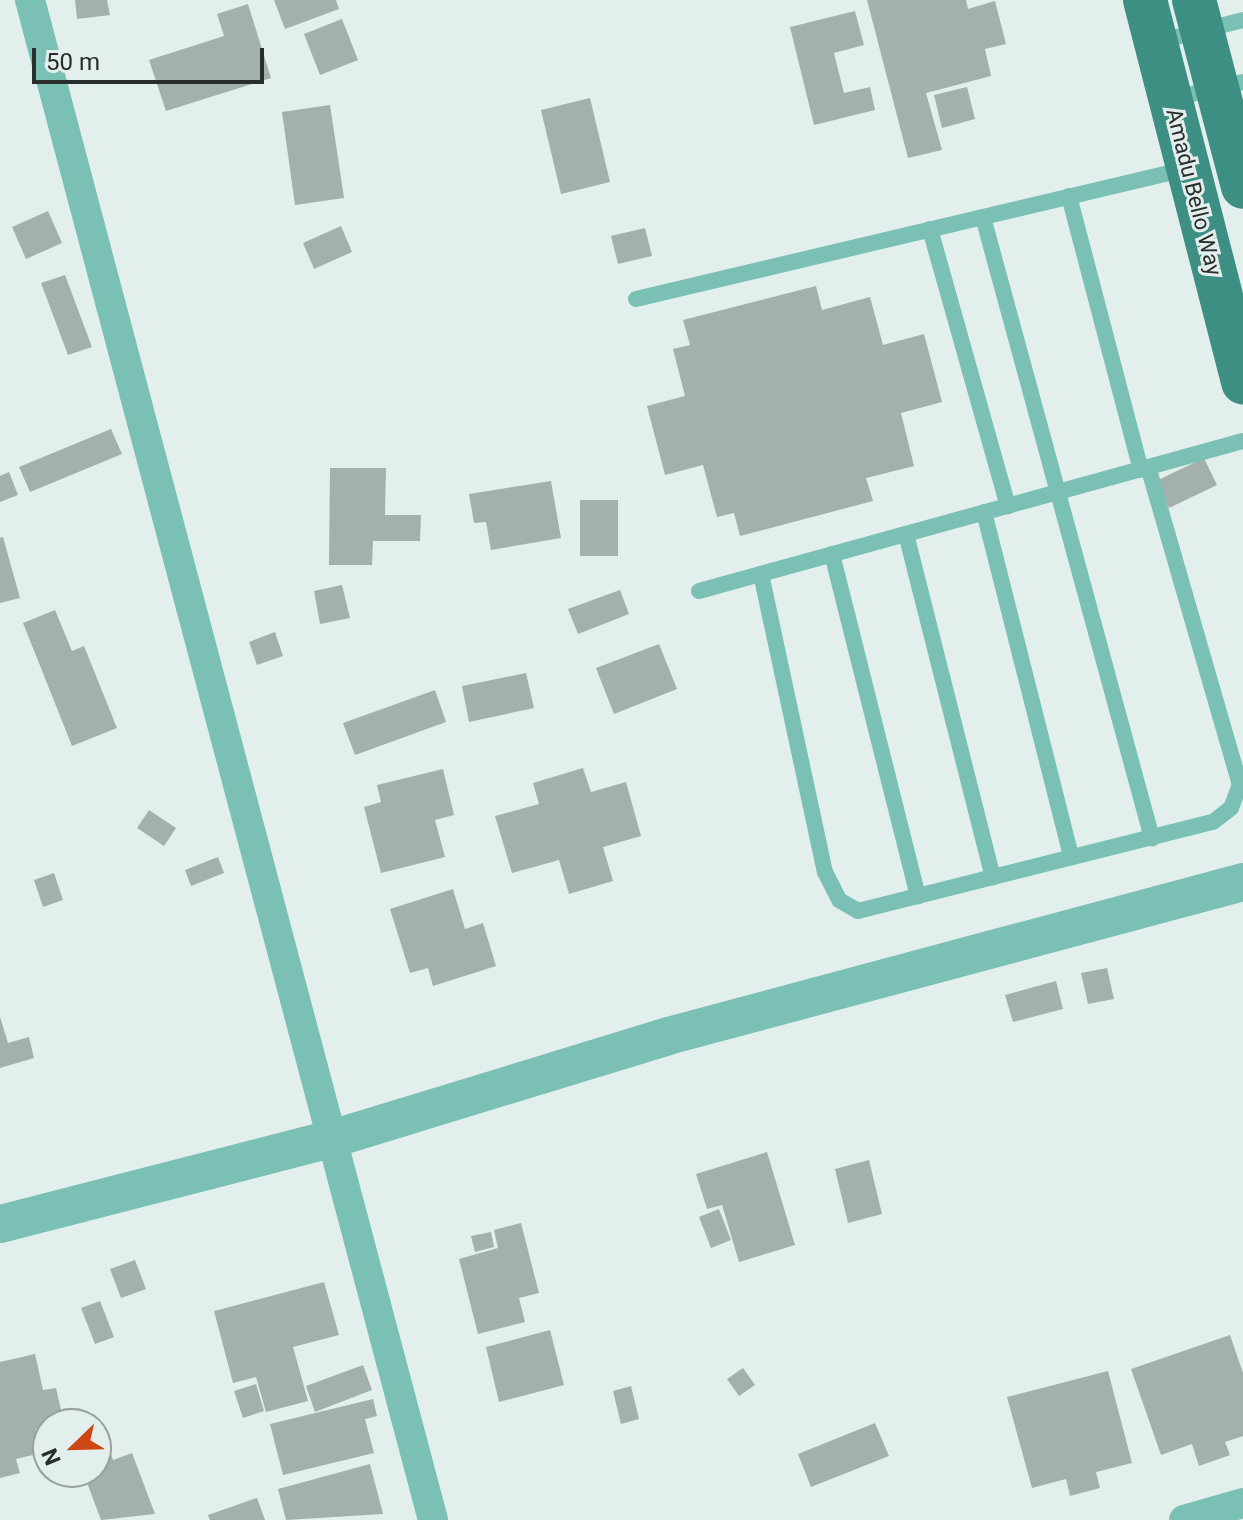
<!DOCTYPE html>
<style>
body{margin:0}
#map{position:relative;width:1243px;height:1520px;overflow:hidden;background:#e2efec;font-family:Roboto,sans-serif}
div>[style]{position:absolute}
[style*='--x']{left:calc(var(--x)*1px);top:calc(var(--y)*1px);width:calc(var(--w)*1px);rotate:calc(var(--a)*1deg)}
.building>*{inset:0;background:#a4b0ad}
.service>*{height:16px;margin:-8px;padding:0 8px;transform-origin:8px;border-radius:8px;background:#7bc0b4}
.minor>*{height:30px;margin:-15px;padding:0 15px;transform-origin:15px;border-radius:15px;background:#7bc0b4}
.tertiary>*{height:38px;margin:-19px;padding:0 19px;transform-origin:19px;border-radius:19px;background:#7bc0b4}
.primary>*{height:44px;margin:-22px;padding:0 22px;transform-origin:22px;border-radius:22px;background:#3d8f83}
span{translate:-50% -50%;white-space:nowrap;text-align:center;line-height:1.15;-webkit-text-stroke:6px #e2efec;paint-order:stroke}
.street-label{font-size:22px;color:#292d2c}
.north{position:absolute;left:32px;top:1408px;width:80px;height:80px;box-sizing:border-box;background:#e2efec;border:2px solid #98a19f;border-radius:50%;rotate:247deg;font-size:22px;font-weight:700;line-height:32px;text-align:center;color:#292d2c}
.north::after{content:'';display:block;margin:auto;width:28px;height:36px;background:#ce4614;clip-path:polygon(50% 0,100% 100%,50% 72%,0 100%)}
.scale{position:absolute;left:32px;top:48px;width:232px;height:36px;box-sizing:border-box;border:4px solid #292d2c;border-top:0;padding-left:10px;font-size:24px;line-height:28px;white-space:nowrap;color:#292d2c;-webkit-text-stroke:6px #e2efec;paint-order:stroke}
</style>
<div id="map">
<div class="building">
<i style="clip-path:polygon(75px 0,107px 0,110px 15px,77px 19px)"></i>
<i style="clip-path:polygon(274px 0,336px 0,339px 9px,285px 29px)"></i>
<i style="clip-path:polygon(867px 0,966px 0,968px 9px,995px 1px,1006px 44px,985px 49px,991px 76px,926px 93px,942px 150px,908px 158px)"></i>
<i style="clip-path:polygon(248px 4px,271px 78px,166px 111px,149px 60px,224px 36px,217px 14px)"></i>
<i style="clip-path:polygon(855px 11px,864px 45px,834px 53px,844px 93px,870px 87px,875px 110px,814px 125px,790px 27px)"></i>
<i style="clip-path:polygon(342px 19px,358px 60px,320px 75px,304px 34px)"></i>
<i style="clip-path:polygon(967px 87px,975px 119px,942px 128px,934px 95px)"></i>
<i style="clip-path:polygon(590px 98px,610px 182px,561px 194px,541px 110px)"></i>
<i style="clip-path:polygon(330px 105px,344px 198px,295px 205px,282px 112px)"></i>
<i style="clip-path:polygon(48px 211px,62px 243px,26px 259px,12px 227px)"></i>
<i style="clip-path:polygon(341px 226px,352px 252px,314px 269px,303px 243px)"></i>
<i style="clip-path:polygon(645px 228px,652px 256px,618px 264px,611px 236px)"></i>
<i style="clip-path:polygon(65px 275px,92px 347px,68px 355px,41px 283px)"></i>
<i style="clip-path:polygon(816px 286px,822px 310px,870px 297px,883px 345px,924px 334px,942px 402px,901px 413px,914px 466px,866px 478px,873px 501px,740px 536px,734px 513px,717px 517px,703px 465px,665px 475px,647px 406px,685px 396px,673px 349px,690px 345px,683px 320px)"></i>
<i style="clip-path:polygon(111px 429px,122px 454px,30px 492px,19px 467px)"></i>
<i style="clip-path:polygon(1204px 458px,1217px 485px,1169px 508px,1156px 481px)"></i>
<i style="clip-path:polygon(330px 468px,386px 468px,385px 515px,421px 515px,420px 541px,373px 541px,372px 565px,329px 565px)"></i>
<i style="clip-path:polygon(9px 472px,18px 495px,0 502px,0 476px)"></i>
<i style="clip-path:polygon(551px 481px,561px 538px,491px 550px,486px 522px,474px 523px,469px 494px)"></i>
<i style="clip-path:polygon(580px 500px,618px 500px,618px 556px,580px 556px)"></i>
<i style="clip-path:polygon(3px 537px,20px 598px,0 603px,0 538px)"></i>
<i style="clip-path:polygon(342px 585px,350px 618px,320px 624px,314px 591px)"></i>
<i style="clip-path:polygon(620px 590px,629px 614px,578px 634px,568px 609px)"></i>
<i style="clip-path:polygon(55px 610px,72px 651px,84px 646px,117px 728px,72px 746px,23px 623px)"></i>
<i style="clip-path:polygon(275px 632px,283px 656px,257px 665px,249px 642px)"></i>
<i style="clip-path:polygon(659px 644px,677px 689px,614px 714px,596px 668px)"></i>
<i style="clip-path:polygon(526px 673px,534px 708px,469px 722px,462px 686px)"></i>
<i style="clip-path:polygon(435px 690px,446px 722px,355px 755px,343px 723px)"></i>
<i style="clip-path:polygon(583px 768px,591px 792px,626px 782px,641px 836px,603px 847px,613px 881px,569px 894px,559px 860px,512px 873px,495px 816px,539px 804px,533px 783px)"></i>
<i style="clip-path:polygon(443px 769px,454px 815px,435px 820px,445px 857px,381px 873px,364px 807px,381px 802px,377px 785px)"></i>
<i style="clip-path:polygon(149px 810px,176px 828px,164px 846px,137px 828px)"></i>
<i style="clip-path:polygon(218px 857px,224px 873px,191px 886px,185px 870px)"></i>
<i style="clip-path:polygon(54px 873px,63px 900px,43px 907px,34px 880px)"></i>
<i style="clip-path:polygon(453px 889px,465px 929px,483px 923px,496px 966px,433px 986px,428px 968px,410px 973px,390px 909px)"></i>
<i style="clip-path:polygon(1107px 968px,1114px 999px,1088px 1004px,1081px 973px)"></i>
<i style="clip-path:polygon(1056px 981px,1063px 1009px,1013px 1022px,1005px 995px)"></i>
<i style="clip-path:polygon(0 1017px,8px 1043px,29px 1037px,34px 1058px,0 1068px)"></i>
<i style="clip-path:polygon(767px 1152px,795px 1245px,739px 1262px,722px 1205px,707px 1209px,696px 1174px)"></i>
<i style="clip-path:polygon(869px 1160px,882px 1214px,848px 1223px,835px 1169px)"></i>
<i style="clip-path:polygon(719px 1209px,731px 1240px,711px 1248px,699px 1217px)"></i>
<i style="clip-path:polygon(521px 1223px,539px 1293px,519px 1298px,525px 1322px,478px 1334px,459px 1259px,498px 1248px,494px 1230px)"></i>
<i style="clip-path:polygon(491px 1232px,494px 1247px,475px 1252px,471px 1236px)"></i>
<i style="clip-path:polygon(135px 1260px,146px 1289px,121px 1298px,110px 1269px)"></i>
<i style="clip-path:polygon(324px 1282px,339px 1335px,293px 1347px,308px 1401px,266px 1412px,256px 1377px,233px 1383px,214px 1311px)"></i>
<i style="clip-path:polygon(100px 1301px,114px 1337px,95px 1344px,81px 1308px)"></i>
<i style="clip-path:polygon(550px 1330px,564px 1385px,499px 1402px,486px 1347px)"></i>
<i style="clip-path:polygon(1230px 1335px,1243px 1373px,1243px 1436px,1225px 1442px,1230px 1455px,1199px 1466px,1192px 1444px,1161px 1455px,1131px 1369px)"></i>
<i style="clip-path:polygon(35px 1354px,43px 1390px,56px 1388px,64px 1423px,36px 1429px,41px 1453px,16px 1459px,20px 1473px,0 1478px,0 1362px)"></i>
<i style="clip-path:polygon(363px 1365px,372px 1390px,315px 1412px,306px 1386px)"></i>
<i style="clip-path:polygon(743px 1368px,755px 1385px,739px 1396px,727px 1379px)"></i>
<i style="clip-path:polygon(1108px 1371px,1132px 1463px,1096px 1472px,1100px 1488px,1070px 1496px,1066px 1479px,1032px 1488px,1007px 1397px)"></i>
<i style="clip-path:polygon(256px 1384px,264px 1411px,243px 1418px,234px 1391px)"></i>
<i style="clip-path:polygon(631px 1386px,639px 1419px,621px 1424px,613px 1391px)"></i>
<i style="clip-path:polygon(373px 1399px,377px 1416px,365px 1419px,374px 1453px,283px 1475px,270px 1424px)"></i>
<i style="clip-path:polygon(875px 1423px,889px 1456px,811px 1487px,798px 1454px)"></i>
<i style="clip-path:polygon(107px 1443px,113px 1460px,132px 1453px,155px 1514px,101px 1520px,83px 1472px,96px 1472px,96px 1447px)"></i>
<i style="clip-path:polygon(370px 1464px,383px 1514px,286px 1520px,278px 1489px)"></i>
<i style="clip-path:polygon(257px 1498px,265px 1520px,210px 1520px,208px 1515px)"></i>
</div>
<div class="service">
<i style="--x:1157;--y:42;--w:89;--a:-14.3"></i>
<i style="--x:1171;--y:99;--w:74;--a:-13.3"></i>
<i style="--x:1069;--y:196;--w:283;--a:75.3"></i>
<i style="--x:983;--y:217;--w:644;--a:74.78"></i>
<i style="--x:930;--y:229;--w:288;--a:74.3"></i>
<i style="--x:636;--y:299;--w:565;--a:-13.3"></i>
<i style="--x:984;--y:512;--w:356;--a:75.8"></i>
<i style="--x:906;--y:534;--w:354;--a:75.8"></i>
<i style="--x:832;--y:554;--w:353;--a:75.9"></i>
<i style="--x:761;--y:574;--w:305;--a:77.9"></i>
<i style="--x:825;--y:872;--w:31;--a:63"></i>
<i style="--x:839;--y:900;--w:22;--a:30"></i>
<i style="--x:858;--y:911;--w:366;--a:-14.1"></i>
<i style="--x:1213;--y:822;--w:23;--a:-38"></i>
<i style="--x:1231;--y:808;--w:25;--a:-69"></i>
<i style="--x:1240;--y:785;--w:331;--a:-106.1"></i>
<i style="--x:699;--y:591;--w:564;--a:-15.42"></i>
</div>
<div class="minor">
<i style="--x:30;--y:0;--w:1573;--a:75.15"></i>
<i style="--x:1184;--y:1520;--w:61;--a:-16.1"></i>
</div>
<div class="tertiary">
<i style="--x:0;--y:1224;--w:346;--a:-14.4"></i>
<i style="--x:335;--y:1138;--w:348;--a:-17"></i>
<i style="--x:668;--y:1036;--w:595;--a:-14.99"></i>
</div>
<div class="primary">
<i style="--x:1145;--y:0;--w:395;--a:75.6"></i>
<i style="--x:1194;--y:0;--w:193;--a:75.3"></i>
</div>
<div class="street-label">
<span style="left:1194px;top:192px;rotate:76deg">Amadu Bello Way</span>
</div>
<div class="north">N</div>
<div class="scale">50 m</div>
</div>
